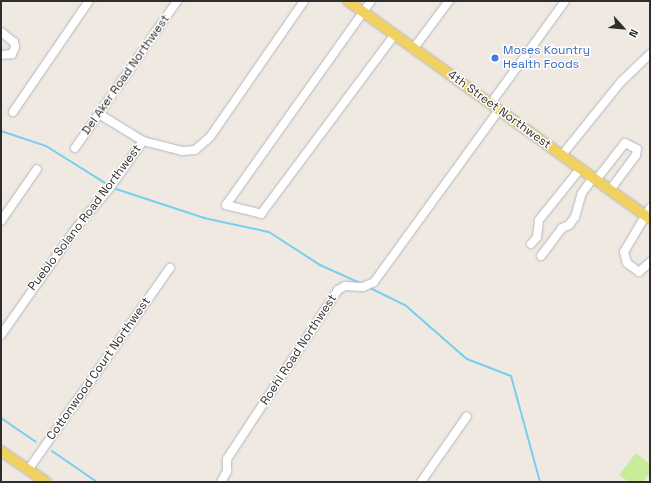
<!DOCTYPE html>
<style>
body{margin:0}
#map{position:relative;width:651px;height:483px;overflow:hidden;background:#efe9e1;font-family:"Space Grotesk",sans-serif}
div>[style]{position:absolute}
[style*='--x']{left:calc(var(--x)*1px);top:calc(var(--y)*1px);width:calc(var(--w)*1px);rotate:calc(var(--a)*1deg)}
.pitch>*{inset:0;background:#c9ec9a}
.stream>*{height:2px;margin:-1px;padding:0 1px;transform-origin:1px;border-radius:1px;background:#75cff0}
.roads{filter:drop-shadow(0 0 1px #b4b7c1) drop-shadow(0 0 1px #b4b7c1)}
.minor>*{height:8px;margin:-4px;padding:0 4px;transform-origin:4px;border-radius:4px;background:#fff}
.major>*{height:10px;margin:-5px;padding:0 5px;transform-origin:5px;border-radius:5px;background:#f2d163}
.dots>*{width:11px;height:11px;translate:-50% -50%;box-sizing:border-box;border:2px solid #fff;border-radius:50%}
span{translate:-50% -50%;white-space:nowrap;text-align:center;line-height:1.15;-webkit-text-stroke:3px #fff;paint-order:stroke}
.shop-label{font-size:12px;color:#366cbe}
.left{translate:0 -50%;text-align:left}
.street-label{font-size:12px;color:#2e2e2e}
.frame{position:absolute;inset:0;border:2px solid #2e2e2e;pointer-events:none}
.north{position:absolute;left:603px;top:8px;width:40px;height:40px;-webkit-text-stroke:3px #fff;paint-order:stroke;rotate:117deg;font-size:11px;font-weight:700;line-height:16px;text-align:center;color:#2e2e2e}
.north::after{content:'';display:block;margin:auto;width:14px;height:18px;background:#2e2e2e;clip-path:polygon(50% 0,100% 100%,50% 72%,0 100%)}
</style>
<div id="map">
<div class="pitch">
<i style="clip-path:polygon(636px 453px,650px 464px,650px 472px,643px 482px,629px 482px,619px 475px)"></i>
</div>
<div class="stream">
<i style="--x:1;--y:131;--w:47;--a:18.4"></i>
<i style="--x:46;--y:146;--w:70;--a:32.1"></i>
<i style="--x:116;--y:189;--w:93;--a:18.2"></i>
<i style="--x:204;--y:218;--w:66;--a:12.2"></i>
<i style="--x:269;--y:232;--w:61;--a:32.9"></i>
<i style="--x:320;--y:265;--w:46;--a:24.3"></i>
<i style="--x:370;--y:288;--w:39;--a:26"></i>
<i style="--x:405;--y:305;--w:82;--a:41.1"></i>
<i style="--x:467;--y:359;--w:47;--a:21.1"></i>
<i style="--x:511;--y:376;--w:110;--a:74.7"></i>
<i style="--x:1;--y:418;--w:42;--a:34.4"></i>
<i style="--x:52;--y:451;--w:55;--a:34.6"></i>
</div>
<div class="roads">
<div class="minor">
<i style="--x:371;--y:1;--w:250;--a:125.4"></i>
<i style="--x:226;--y:205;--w:36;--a:14"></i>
<i style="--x:261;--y:214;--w:224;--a:-53.3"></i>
<i style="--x:1;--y:32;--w:16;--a:38"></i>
<i style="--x:14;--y:42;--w:5;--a:79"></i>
<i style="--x:15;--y:47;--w:8;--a:113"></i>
<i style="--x:12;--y:54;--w:11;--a:175"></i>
<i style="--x:414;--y:48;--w:59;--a:-53.3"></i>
<i style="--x:491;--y:103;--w:126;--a:-54"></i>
<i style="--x:13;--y:112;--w:135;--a:-55.6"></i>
<i style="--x:99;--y:114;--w:52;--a:31.5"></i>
<i style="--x:143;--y:141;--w:40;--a:14.4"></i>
<i style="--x:182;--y:151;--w:13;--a:-4"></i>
<i style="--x:195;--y:150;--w:20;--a:-41"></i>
<i style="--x:210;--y:137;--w:165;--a:-55.3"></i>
<i style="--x:75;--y:148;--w:179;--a:-55.2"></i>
<i style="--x:562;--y:155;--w:94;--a:-51.1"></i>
<i style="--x:621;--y:82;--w:40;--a:-44"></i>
<i style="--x:596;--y:180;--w:47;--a:-51.9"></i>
<i style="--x:625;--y:143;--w:13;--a:27"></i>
<i style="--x:637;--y:149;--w:6;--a:99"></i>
<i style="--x:636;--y:155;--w:44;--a:126.6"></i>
<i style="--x:650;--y:208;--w:51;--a:120.6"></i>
<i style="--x:624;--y:252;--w:11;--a:75"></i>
<i style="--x:627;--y:263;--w:15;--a:37"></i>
<i style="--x:639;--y:272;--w:15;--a:-42"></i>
<i style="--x:1;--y:221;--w:63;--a:-55.3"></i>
<i style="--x:531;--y:244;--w:9;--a:-49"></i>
<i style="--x:537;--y:237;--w:17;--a:-83"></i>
<i style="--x:539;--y:220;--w:65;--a:-51.2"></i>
<i style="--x:541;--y:256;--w:35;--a:-53"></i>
<i style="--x:562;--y:228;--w:8;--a:-23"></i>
<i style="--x:569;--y:225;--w:10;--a:-53"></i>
<i style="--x:575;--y:217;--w:25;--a:-74"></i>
<i style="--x:582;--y:193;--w:19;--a:-54"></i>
<i style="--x:1;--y:335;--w:132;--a:-54.9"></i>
<i style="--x:77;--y:227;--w:50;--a:-49.9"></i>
<i style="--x:109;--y:189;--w:59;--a:-54.7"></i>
<i style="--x:28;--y:470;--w:247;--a:-54.9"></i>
<i style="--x:221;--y:482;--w:13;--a:-61"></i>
<i style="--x:227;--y:471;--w:12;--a:-90"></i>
<i style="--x:227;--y:459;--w:202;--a:-56.7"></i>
<i style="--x:338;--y:290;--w:8;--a:-30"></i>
<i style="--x:345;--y:286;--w:18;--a:3"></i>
<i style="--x:363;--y:287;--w:12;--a:-24"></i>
<i style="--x:374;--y:282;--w:213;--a:-54"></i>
<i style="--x:421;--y:482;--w:80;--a:-55.1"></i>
</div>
<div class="major">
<i style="--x:348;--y:1;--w:372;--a:35.8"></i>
<i style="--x:1;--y:451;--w:55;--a:34.6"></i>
</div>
</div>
<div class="dots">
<i style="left:495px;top:58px;background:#3f7fe0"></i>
</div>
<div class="shop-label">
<span class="left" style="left:503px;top:58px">Moses Kountry<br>Health Foods</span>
</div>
<div class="street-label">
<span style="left:126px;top:75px;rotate:-55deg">Del Aker Road Northwest</span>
<span style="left:499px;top:110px;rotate:36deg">4th Street Northwest</span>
<span style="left:85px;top:218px;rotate:-53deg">Pueblo Solano Road Northwest</span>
<span style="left:299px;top:350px;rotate:-57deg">Roehl Road Northwest</span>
<span style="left:99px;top:369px;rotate:-55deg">Cottonwood Court Northwest</span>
</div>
<div class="frame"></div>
<div class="north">N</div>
</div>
